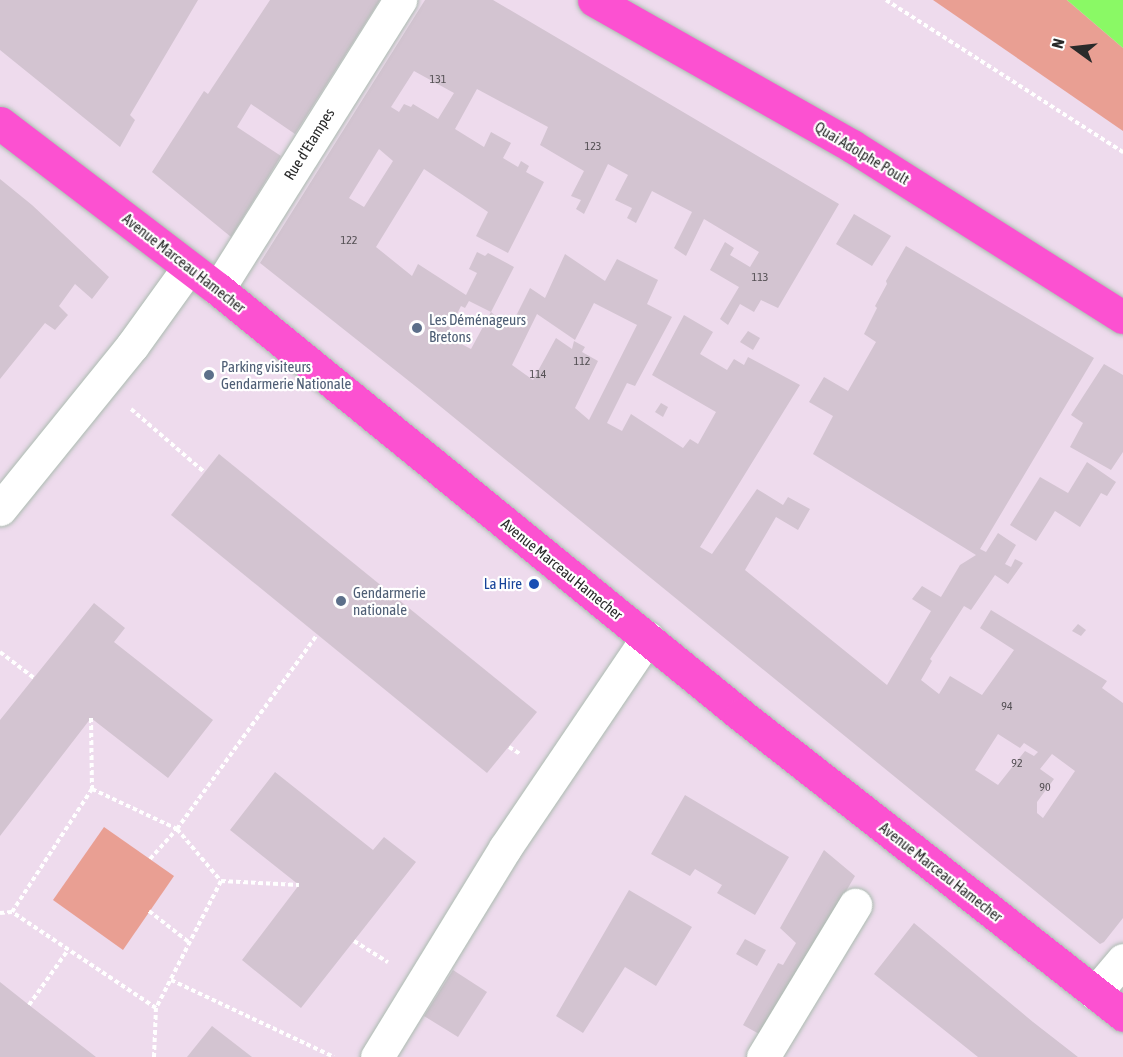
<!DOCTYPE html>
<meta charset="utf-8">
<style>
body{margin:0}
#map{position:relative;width:1123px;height:1057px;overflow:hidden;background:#eedbed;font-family:"Asap Condensed",sans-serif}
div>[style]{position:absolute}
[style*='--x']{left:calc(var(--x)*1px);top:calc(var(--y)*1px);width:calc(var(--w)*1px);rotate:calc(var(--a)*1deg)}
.green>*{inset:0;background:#e99f93}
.water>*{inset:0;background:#8af965}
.building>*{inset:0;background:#d3c4d1}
.path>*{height:4px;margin-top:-2px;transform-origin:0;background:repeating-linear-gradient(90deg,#fff 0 4.5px,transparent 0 7.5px)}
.roads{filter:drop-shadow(0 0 2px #abbbb0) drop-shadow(0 0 2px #abbbb0)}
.minor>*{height:33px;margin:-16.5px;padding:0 16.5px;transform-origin:16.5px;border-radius:16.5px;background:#fff}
.major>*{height:33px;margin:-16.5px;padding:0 16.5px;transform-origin:16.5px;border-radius:16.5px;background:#fc51d1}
.dots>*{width:16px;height:16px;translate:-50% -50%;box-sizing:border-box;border:3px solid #fff;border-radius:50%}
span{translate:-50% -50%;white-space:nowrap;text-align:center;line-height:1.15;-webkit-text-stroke:4.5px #fff;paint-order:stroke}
.number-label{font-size:12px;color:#545054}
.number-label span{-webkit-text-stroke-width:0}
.street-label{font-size:15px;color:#2a2a2a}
.service-label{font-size:15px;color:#4e5e75}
.left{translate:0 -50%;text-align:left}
.transit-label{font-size:15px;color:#164399}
.right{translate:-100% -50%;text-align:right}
.north{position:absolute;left:1045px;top:18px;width:60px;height:60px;-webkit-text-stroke:4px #fff;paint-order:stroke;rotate:285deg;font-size:16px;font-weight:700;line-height:24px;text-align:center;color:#2a2a2a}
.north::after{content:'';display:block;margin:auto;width:21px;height:27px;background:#2a2a2a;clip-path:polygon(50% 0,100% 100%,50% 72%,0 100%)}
</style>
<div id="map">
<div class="green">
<i style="clip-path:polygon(933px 0,1067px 0,1123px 48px,1123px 131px)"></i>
<i style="clip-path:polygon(104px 827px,174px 876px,123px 950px,53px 900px)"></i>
</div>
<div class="water">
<i style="clip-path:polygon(1067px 0,1123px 0,1123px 48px)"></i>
</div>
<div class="building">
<i style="clip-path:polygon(0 0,198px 0,130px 115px,135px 120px,120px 147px,0 50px)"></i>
<i style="clip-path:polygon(270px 0,380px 0,295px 134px,251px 104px,237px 127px,281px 156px,231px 237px,152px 172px,204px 91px,208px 94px)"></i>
<i style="clip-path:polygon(evenodd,425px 0,493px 0,839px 204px,778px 308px,761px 300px,754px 312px,740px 304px,728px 325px,720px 319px,739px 287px,710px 270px,725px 242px,734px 248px,730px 255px,750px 267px,759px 252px,704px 219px,686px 256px,674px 248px,692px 212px,652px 191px,636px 223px,627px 218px,632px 208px,615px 200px,628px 175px,608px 164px,584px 214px,576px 209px,581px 200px,571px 196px,584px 171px,540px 145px,548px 127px,477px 89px,455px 129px,484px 147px,491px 132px,511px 143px,503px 158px,518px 167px,521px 161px,529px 166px,526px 172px,544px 182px,508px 253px,476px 236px,488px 212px,424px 169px,376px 247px,412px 276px,418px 264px,466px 295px,477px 273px,469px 269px,477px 252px,485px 256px,488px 253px,514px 267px,491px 312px,510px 328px,530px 288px,545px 298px,565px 254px,605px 281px,617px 259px,658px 280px,647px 304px,672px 317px,635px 386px,627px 383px,607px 423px,622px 431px,631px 414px,683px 448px,690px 439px,698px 444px,716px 412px,652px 375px,684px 315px,713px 332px,700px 354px,727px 370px,734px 359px,744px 365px,748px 357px,800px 385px,700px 547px,712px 554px,757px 489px,783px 505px,788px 497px,810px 509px,798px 530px,776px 517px,745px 570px,887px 685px,931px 611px,912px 599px,922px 586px,941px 597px,960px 565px,976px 555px,813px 454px,833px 416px,809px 402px,824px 377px,848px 391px,876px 342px,864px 334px,877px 308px,875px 306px,887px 284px,886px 281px,906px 246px,1094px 358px,980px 549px,986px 552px,998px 533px,1016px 545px,1005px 564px,1011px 567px,1015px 559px,1023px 563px,1008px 584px,995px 575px,971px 610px,964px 606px,930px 659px,932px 661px,921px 680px,939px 694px,950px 676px,982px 695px,1014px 650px,980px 628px,991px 610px,1107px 681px,1102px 688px,1123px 703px,1123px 918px,1104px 942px,1100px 944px,419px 389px,260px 263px,425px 0,414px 71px,454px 93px,438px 119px,413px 104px,411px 107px,404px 104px,399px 112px,391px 107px,414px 71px,425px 0,379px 149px,393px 161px,364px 207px,349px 198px,379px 149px,425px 0,469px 301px,491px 312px,471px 349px,446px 336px,461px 306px,465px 308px,469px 301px,425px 0,594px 303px,637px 325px,589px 420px,575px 408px,598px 361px,582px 352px,585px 347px,574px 341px,572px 349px,556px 338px,533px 380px,512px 365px,537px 314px,575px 340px,594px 303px,425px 0,998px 734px,1020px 748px,1024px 743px,1038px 752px,1034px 756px,1025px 751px,998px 785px,975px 770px,998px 734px,425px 0,1052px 754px,1075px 771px,1043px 818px,1037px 813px,1037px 802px,1054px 779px,1040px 769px,1052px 754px)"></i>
<i style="clip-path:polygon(0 179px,32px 205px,109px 277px,92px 299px,75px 284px,59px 306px,68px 315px,55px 330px,45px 323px,0 379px)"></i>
<i style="clip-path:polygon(854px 214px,891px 236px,872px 266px,836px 244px)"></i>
<i style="clip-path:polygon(748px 331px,760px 338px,753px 350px,740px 342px)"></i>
<i style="clip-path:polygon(1104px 364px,1123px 375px,1123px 452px,1111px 470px,1070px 447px,1083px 423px,1071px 415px)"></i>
<i style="clip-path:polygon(661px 403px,668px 407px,663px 417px,655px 412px)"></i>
<i style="clip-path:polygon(219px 454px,537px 712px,487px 773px,171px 515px)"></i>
<i style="clip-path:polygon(1087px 462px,1116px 482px,1107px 496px,1101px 493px,1080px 527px,1055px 511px,1036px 541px,1010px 525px,1040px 477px,1068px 493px)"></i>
<i style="clip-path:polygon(94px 603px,125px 628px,114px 642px,213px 720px,168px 778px,91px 718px,0 836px,0 720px)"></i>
<i style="clip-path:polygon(1078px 624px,1086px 630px,1081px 636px,1072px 631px)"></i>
<i style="clip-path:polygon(275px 772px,373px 850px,384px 837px,416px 862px,301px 1008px,242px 960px,299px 885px,230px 830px)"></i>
<i style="clip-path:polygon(685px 795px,789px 857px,755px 915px,717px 893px,722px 885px,695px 869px,690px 876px,651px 854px)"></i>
<i style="clip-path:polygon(824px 850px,855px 876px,761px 1035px,743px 1025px,778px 963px,783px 965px,796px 943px,780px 928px)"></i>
<i style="clip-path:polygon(629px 890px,692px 927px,656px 986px,625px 967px,583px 1033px,556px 1016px)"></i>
<i style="clip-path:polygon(914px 923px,1033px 1022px,1078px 1057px,978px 1057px,874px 974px)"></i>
<i style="clip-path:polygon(745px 939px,766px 950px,757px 966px,736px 954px)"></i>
<i style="clip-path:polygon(453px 970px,487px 992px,458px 1037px,424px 1016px)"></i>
<i style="clip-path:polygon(0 982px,29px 1005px,96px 1057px,0 1057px)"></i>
<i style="clip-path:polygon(212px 1026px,252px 1057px,187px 1057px)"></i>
</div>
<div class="path">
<i style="--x:886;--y:0;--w:282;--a:32.7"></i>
<i style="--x:131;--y:409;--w:95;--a:40.7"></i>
<i style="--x:0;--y:652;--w:43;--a:37.4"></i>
<i style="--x:91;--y:718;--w:71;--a:89.2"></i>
<i style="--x:509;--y:747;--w:13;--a:32"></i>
<i style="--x:150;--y:859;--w:40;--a:-48"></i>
<i style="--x:177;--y:829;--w:68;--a:49.8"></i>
<i style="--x:221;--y:881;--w:143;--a:117.1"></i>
<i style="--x:156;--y:1008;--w:173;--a:-146.3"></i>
<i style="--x:12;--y:912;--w:147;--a:-57"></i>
<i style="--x:92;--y:789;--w:94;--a:25.2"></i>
<i style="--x:177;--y:829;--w:239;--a:-54.2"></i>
<i style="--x:221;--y:881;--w:78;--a:2.9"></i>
<i style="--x:149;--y:911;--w:52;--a:38"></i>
<i style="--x:0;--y:913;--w:12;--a:-5"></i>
<i style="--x:354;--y:941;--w:40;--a:32"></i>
<i style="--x:171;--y:980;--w:180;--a:25.3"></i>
<i style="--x:29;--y:1005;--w:67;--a:-54.7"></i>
<i style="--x:154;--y:1057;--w:49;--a:-87.7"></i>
</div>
<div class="roads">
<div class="minor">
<i style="--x:218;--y:289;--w:342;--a:-57.8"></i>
<i style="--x:0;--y:509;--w:210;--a:-51"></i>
<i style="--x:132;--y:346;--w:96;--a:-54.3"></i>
<i style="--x:1095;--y:993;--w:43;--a:-49.7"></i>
<i style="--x:377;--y:1057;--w:245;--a:-58.5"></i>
<i style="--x:505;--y:848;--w:254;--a:-55.9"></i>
<i style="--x:763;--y:1057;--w:178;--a:-58.8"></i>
</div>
<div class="major">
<i style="--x:594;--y:0;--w:296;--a:29.5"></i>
<i style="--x:852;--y:146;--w:320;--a:32.3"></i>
<i style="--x:0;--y:123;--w:274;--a:37.3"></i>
<i style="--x:218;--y:289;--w:675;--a:39.16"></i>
<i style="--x:741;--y:715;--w:486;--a:38.1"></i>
</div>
</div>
<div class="dots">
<i style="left:417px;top:328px;background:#5c6f8a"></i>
<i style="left:209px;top:375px;background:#5c6f8a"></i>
<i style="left:534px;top:584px;background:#1a4fb4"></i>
<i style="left:341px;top:601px;background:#5c6f8a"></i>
</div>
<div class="number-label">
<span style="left:438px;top:80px">131</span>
<span style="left:593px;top:147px">123</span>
<span style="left:349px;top:241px">122</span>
<span style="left:760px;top:278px">113</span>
<span style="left:582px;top:362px">112</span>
<span style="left:538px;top:375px">114</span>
<span style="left:1007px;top:707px">94</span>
<span style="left:1017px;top:764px">92</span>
<span style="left:1045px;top:788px">90</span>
</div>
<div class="street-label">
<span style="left:309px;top:144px;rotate:-58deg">Rue d'Etampes</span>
<span style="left:862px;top:153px;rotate:31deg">Quai Adolphe Poult</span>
<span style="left:184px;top:263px;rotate:38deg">Avenue Marceau Hamecher</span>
<span style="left:562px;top:569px;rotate:39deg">Avenue Marceau Hamecher</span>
<span style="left:941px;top:872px;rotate:38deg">Avenue Marceau Hamecher</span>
</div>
<div class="service-label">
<span class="left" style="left:429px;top:328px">Les Déménageurs<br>Bretons</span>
<span class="left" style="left:221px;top:375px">Parking visiteurs<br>Gendarmerie Nationale</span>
<span class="left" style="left:353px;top:601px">Gendarmerie<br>nationale</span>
</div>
<div class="transit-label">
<span class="right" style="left:522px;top:584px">La Hire</span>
</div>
<div class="north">N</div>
</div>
